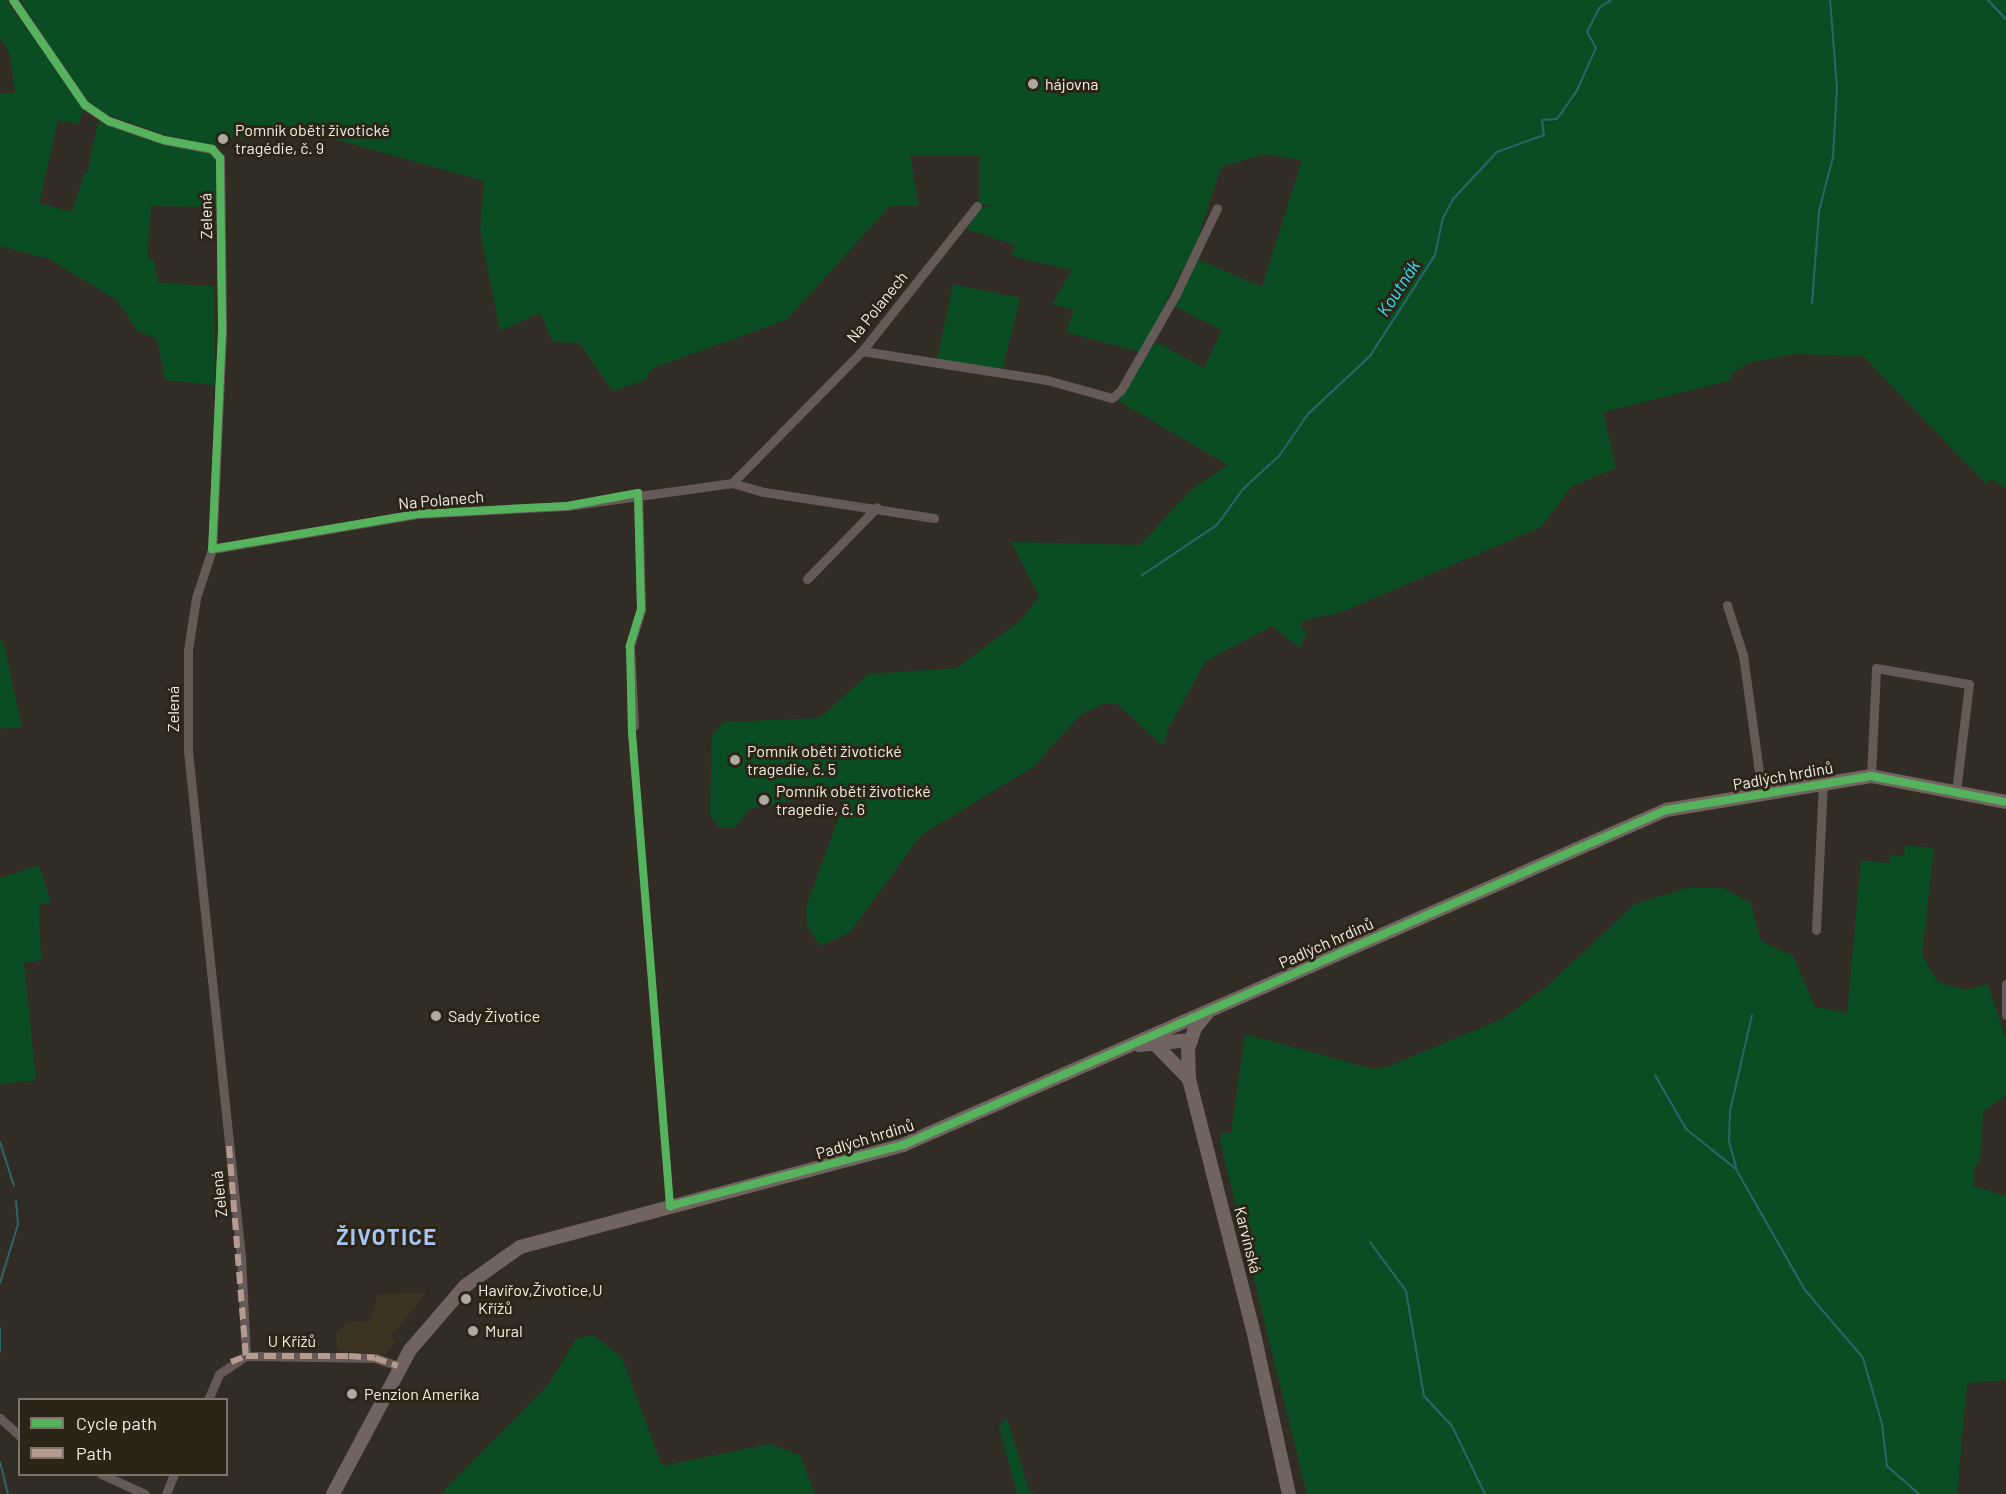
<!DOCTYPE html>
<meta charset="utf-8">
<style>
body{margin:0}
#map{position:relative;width:2006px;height:1494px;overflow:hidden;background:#312d25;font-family:Barlow,sans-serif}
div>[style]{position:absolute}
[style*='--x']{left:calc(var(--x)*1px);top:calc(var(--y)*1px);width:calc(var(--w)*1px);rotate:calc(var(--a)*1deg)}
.built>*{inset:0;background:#3c3320}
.green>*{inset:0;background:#0a4d23}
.stream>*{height:2px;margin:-1px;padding:0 1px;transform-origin:1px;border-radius:1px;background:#2c656b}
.street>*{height:9px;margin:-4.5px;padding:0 4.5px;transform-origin:4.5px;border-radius:4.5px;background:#655a57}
.secondary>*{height:14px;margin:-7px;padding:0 7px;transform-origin:7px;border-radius:7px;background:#716360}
.quiet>*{height:6px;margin-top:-3px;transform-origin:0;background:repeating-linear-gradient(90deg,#b69a8f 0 12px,transparent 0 18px)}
.cycleway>*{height:8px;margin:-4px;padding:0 4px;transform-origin:4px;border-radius:4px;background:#56b35d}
.dots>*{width:16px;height:16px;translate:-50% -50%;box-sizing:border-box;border:3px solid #2c2517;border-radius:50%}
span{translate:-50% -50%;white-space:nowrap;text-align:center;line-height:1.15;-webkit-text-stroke:6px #2c2517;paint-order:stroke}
.poi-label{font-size:16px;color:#f2ede4}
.left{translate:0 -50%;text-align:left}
.street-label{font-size:16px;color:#f2ede4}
.water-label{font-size:18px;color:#2ce5f6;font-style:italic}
.district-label{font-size:22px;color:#a3c6f7;font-weight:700;letter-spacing:1.5px}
.legend{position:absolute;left:18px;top:1398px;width:210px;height:78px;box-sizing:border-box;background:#2c2517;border:2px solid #7b7569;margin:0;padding:8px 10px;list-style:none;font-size:18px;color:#f2ede4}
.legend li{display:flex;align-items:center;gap:12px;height:30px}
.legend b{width:30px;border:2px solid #7b7569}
</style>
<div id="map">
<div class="built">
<i style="clip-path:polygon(426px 1293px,390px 1337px,395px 1342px,385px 1354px,337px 1351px,336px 1334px,347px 1322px,370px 1321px,378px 1294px)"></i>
</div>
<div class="green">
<i style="clip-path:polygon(0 0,6px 0,84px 108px,78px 124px,58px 120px,39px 203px,72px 212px,84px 174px,87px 174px,98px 121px,164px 145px,203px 148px,217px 158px,217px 207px,151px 206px,147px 257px,154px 260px,158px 283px,214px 286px,215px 385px,165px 380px,157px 339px,138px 331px,117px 300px,49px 259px,0 246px,0 93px,15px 93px,10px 54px,0 38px)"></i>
<i style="clip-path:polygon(20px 0,2006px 0,2006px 488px,1989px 478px,1988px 486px,1863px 356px,1794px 354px,1748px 363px,1730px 374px,1732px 380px,1603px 412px,1616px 468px,1572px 486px,1541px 527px,1339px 613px,1303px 620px,1301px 629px,1307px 631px,1300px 648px,1272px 626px,1206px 661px,1168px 729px,1163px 746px,1117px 704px,1103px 704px,1080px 715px,1033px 767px,921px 835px,850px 932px,820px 946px,807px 925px,806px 907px,843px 806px,840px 796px,836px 792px,749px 809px,735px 828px,719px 828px,710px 815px,712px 735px,724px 722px,820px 718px,868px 674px,957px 668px,1021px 620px,1039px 596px,1011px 542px,1140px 545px,1192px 489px,1228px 465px,1115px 399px,1156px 342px,1204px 368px,1222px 330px,1173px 306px,1197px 259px,1262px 287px,1302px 160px,1265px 154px,1221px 167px,1196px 244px,1140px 352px,1066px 332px,1074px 310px,1052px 304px,1072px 270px,1011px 256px,1015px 245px,966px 229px,982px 207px,996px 206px,979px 204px,979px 156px,910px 156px,919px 206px,890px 206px,786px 320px,653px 368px,645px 380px,613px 391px,579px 343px,553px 342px,540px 313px,500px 331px,480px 232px,484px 181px,331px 138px,230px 138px,222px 147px,165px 135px,90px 108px)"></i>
<i style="clip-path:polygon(953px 284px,1020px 298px,1002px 370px,937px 360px)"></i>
<i style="clip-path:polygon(0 641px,3px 641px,22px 727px,0 729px)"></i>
<i style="clip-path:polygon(1905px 845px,1934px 848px,1922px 954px,1928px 966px,1938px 982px,1966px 990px,1988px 984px,2006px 1040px,2006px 1095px,1983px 1111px,1980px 1160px,1973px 1170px,1973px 1186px,2006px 1196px,2006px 1380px,1967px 1383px,1957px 1494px,1307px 1494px,1220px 1141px,1222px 1132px,1231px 1133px,1245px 1034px,1373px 1069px,1387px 1067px,1502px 1019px,1545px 988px,1635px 904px,1687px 888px,1723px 888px,1751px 903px,1761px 941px,1793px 956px,1815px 1007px,1847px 1013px,1861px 860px,1889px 863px,1891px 855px,1904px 856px)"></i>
<i style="clip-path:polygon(39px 865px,51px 903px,39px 904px,41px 960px,24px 963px,36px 1080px,0 1084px,0 878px)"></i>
<i style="clip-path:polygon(593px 1335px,622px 1358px,662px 1466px,770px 1444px,800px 1455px,815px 1494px,441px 1494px,548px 1385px,576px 1339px)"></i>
<i style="clip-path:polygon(1007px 1418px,1029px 1491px,1037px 1494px,1017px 1494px,999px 1426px)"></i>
</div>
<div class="stream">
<i style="--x:1988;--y:0;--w:26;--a:47"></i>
<i style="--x:1812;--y:303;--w:92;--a:-85.6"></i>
<i style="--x:1819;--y:211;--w:56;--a:-75.5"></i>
<i style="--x:1833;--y:157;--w:69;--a:-86.7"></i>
<i style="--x:1837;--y:88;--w:88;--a:-94.5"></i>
<i style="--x:1141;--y:576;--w:92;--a:-33.9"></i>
<i style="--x:1217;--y:525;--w:44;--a:-54.2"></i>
<i style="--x:1243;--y:489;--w:49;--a:-42.5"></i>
<i style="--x:1279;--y:456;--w:51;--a:-55.4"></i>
<i style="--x:1308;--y:414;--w:85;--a:-43.1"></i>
<i style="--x:1370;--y:356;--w:120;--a:-57.2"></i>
<i style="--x:1435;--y:255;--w:38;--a:-78"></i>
<i style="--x:1443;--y:218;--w:21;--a:-62"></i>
<i style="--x:1453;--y:199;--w:64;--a:-46.9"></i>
<i style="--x:1497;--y:152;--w:50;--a:-19.9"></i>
<i style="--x:1544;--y:135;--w:15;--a:-98"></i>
<i style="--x:1542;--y:120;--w:15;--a:-4"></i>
<i style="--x:1557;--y:119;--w:35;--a:-55"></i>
<i style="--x:1577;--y:90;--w:46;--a:-65.7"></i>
<i style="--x:1596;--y:48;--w:18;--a:-119"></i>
<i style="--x:1587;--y:32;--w:27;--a:-63"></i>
<i style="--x:1599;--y:8;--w:14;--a:-34"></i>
<i style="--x:1752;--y:1015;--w:98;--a:102.9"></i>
<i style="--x:1730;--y:1111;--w:30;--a:92"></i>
<i style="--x:1729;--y:1141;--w:31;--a:75"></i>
<i style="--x:1737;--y:1171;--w:137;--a:60.3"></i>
<i style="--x:1805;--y:1290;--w:89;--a:49.5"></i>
<i style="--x:1863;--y:1358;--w:69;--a:73.9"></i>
<i style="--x:1882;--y:1424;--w:42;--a:83.2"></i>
<i style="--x:1887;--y:1466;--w:43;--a:41.2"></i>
<i style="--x:1655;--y:1075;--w:62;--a:60.1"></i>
<i style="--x:1686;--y:1129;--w:64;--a:38.7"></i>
<i style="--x:0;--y:1142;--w:46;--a:72.3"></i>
<i style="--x:1370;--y:1242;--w:61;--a:53.7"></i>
<i style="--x:1406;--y:1291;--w:107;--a:80.3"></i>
<i style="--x:1424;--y:1396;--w:41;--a:47"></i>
<i style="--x:1452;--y:1426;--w:76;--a:64.1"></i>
<i style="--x:0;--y:1283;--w:62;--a:-73"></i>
<i style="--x:18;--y:1224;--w:23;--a:-95"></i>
<i style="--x:0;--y:1328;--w:24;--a:90"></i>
<i style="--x:0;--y:1462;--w:33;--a:76"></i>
</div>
<div class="street">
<i style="--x:13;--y:0;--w:127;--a:55.6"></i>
<i style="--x:85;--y:105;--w:29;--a:34"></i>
<i style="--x:109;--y:121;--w:58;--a:19.1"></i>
<i style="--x:164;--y:140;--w:49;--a:10.6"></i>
<i style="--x:212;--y:149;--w:12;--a:48"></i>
<i style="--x:220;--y:158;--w:174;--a:89.3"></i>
<i style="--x:222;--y:332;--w:217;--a:92.6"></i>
<i style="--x:212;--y:549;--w:52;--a:108.1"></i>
<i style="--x:196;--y:598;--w:53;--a:98.7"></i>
<i style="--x:188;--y:650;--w:101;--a:90"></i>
<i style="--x:188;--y:751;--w:509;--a:84.02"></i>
<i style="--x:241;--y:1257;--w:99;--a:87.1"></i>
<i style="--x:862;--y:351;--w:187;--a:8.9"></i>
<i style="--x:1047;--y:380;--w:67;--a:15.5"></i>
<i style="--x:1112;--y:398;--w:12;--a:-42"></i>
<i style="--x:1121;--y:390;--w:111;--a:-60.2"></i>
<i style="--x:1176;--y:294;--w:95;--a:-64.5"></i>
<i style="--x:732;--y:483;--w:33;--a:16"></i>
<i style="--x:764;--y:492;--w:172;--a:8.7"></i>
<i style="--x:212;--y:549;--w:208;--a:-9.7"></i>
<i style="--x:417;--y:514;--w:150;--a:-3.1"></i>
<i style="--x:567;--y:506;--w:167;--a:-7.9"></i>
<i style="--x:732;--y:483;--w:185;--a:-45.4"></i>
<i style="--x:862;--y:351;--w:185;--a:-51.6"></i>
<i style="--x:807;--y:579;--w:100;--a:-45.8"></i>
<i style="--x:1727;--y:605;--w:52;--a:72.3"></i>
<i style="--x:1743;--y:655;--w:139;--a:82.2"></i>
<i style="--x:634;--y:726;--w:80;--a:-92.9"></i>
<i style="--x:630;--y:646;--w:39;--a:-73"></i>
<i style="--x:641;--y:609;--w:116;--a:-91.5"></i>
<i style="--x:1871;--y:776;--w:108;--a:-87.3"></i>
<i style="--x:1876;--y:668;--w:94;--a:9.8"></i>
<i style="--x:1969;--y:684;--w:108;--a:96.9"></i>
<i style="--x:1816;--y:930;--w:148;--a:-87.3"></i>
<i style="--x:2006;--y:984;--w:31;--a:90"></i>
<i style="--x:208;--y:1400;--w:28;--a:-67"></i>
<i style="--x:219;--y:1374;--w:32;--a:-34"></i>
<i style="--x:246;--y:1356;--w:129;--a:0.9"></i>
<i style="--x:375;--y:1358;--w:24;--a:19"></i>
<i style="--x:0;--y:1418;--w:27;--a:42"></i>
<i style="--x:101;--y:1474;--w:48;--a:24.4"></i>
<i style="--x:166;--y:1494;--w:22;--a:-68"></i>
</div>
<div class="secondary">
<i style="--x:1207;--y:1013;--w:19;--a:129"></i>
<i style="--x:1195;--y:1028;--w:22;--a:108"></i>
<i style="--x:1188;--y:1049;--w:30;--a:88"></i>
<i style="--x:1189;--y:1079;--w:263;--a:75.7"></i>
<i style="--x:1254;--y:1334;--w:164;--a:77.7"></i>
<i style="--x:1155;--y:1044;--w:49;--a:45.8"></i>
<i style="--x:1139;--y:1045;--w:52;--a:-5.5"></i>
<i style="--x:333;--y:1494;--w:163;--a:-61.9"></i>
<i style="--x:410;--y:1350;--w:84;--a:-49.3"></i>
<i style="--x:465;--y:1286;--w:67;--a:-35.3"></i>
<i style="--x:520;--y:1247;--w:396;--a:-14.9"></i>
<i style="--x:903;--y:1145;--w:833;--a:-23.7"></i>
<i style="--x:1666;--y:810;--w:208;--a:-9.4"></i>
<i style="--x:1871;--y:776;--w:137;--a:10.9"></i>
</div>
<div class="quiet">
<i style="--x:229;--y:1146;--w:211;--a:85.4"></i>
<i style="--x:231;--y:1362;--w:16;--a:-22"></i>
<i style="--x:246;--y:1356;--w:103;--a:0"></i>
<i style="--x:349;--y:1356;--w:26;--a:4"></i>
<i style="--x:375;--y:1358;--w:24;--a:19"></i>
</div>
<div class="cycleway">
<i style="--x:13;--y:0;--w:127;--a:55.6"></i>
<i style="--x:85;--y:105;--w:29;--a:34"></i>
<i style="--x:109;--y:121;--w:58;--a:19.1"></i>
<i style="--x:164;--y:140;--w:49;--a:10.6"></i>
<i style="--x:212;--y:149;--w:12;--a:48"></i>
<i style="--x:220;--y:158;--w:174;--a:89.3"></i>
<i style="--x:222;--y:332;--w:217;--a:92.6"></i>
<i style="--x:212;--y:549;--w:208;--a:-9.7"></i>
<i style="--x:417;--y:514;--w:150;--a:-3.1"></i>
<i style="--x:567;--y:506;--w:72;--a:-10.4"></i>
<i style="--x:638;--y:493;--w:116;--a:88.5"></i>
<i style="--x:641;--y:609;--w:39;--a:107"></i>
<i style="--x:630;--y:646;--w:87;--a:88.7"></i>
<i style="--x:632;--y:733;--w:475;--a:85.4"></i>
<i style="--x:670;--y:1206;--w:241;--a:-14.7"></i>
<i style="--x:903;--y:1145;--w:833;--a:-23.7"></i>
<i style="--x:1666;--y:810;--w:208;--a:-9.4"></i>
<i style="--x:1871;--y:776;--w:137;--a:10.9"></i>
</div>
<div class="dots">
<i style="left:1033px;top:84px;background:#aeaaa1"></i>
<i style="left:223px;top:139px;background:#aeaaa1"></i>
<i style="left:735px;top:760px;background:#aeaaa1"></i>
<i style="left:764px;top:800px;background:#aeaaa1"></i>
<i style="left:436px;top:1016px;background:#aeaaa1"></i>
<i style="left:466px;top:1299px;background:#aeaaa1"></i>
<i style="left:473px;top:1331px;background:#aeaaa1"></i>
<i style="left:352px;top:1394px;background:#aeaaa1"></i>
</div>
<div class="poi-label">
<span class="left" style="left:1045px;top:84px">hájovna</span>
<span class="left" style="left:235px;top:139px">Pomník oběti životické<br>tragédie, č. 9</span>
<span class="left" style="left:747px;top:760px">Pomník oběti životické<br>tragedie, č. 5</span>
<span class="left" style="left:776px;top:800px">Pomník oběti životické<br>tragedie, č. 6</span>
<span class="left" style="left:448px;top:1016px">Sady Životice</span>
<span class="left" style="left:478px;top:1299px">Havířov,Životice,U<br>Křížů</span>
<span class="left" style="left:485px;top:1331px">Mural</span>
<span class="left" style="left:364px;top:1394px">Penzion Amerika</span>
</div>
<div class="street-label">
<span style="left:206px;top:216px;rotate:-91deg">Zelená</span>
<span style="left:877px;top:307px;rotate:-51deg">Na Polanech</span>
<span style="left:441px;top:500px;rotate:-5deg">Na Polanech</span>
<span style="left:173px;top:709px;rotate:-90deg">Zelená</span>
<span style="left:1783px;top:776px;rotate:-10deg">Padlých hrdinů</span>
<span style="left:1326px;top:943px;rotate:-24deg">Padlých hrdinů</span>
<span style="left:865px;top:1139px;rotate:-17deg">Padlých hrdinů</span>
<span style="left:219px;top:1194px;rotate:-96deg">Zelená</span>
<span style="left:1248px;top:1240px;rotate:76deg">Karvinská</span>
<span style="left:292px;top:1341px">U Křížů</span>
</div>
<div class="water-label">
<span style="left:1398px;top:288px;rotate:-57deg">Koutnák</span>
</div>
<div class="district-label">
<span style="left:387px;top:1237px">ŽIVOTICE</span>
</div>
<ul class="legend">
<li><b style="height:8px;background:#56b35d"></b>Cycle path</li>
<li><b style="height:8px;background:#b69a8f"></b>Path</li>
</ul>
</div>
